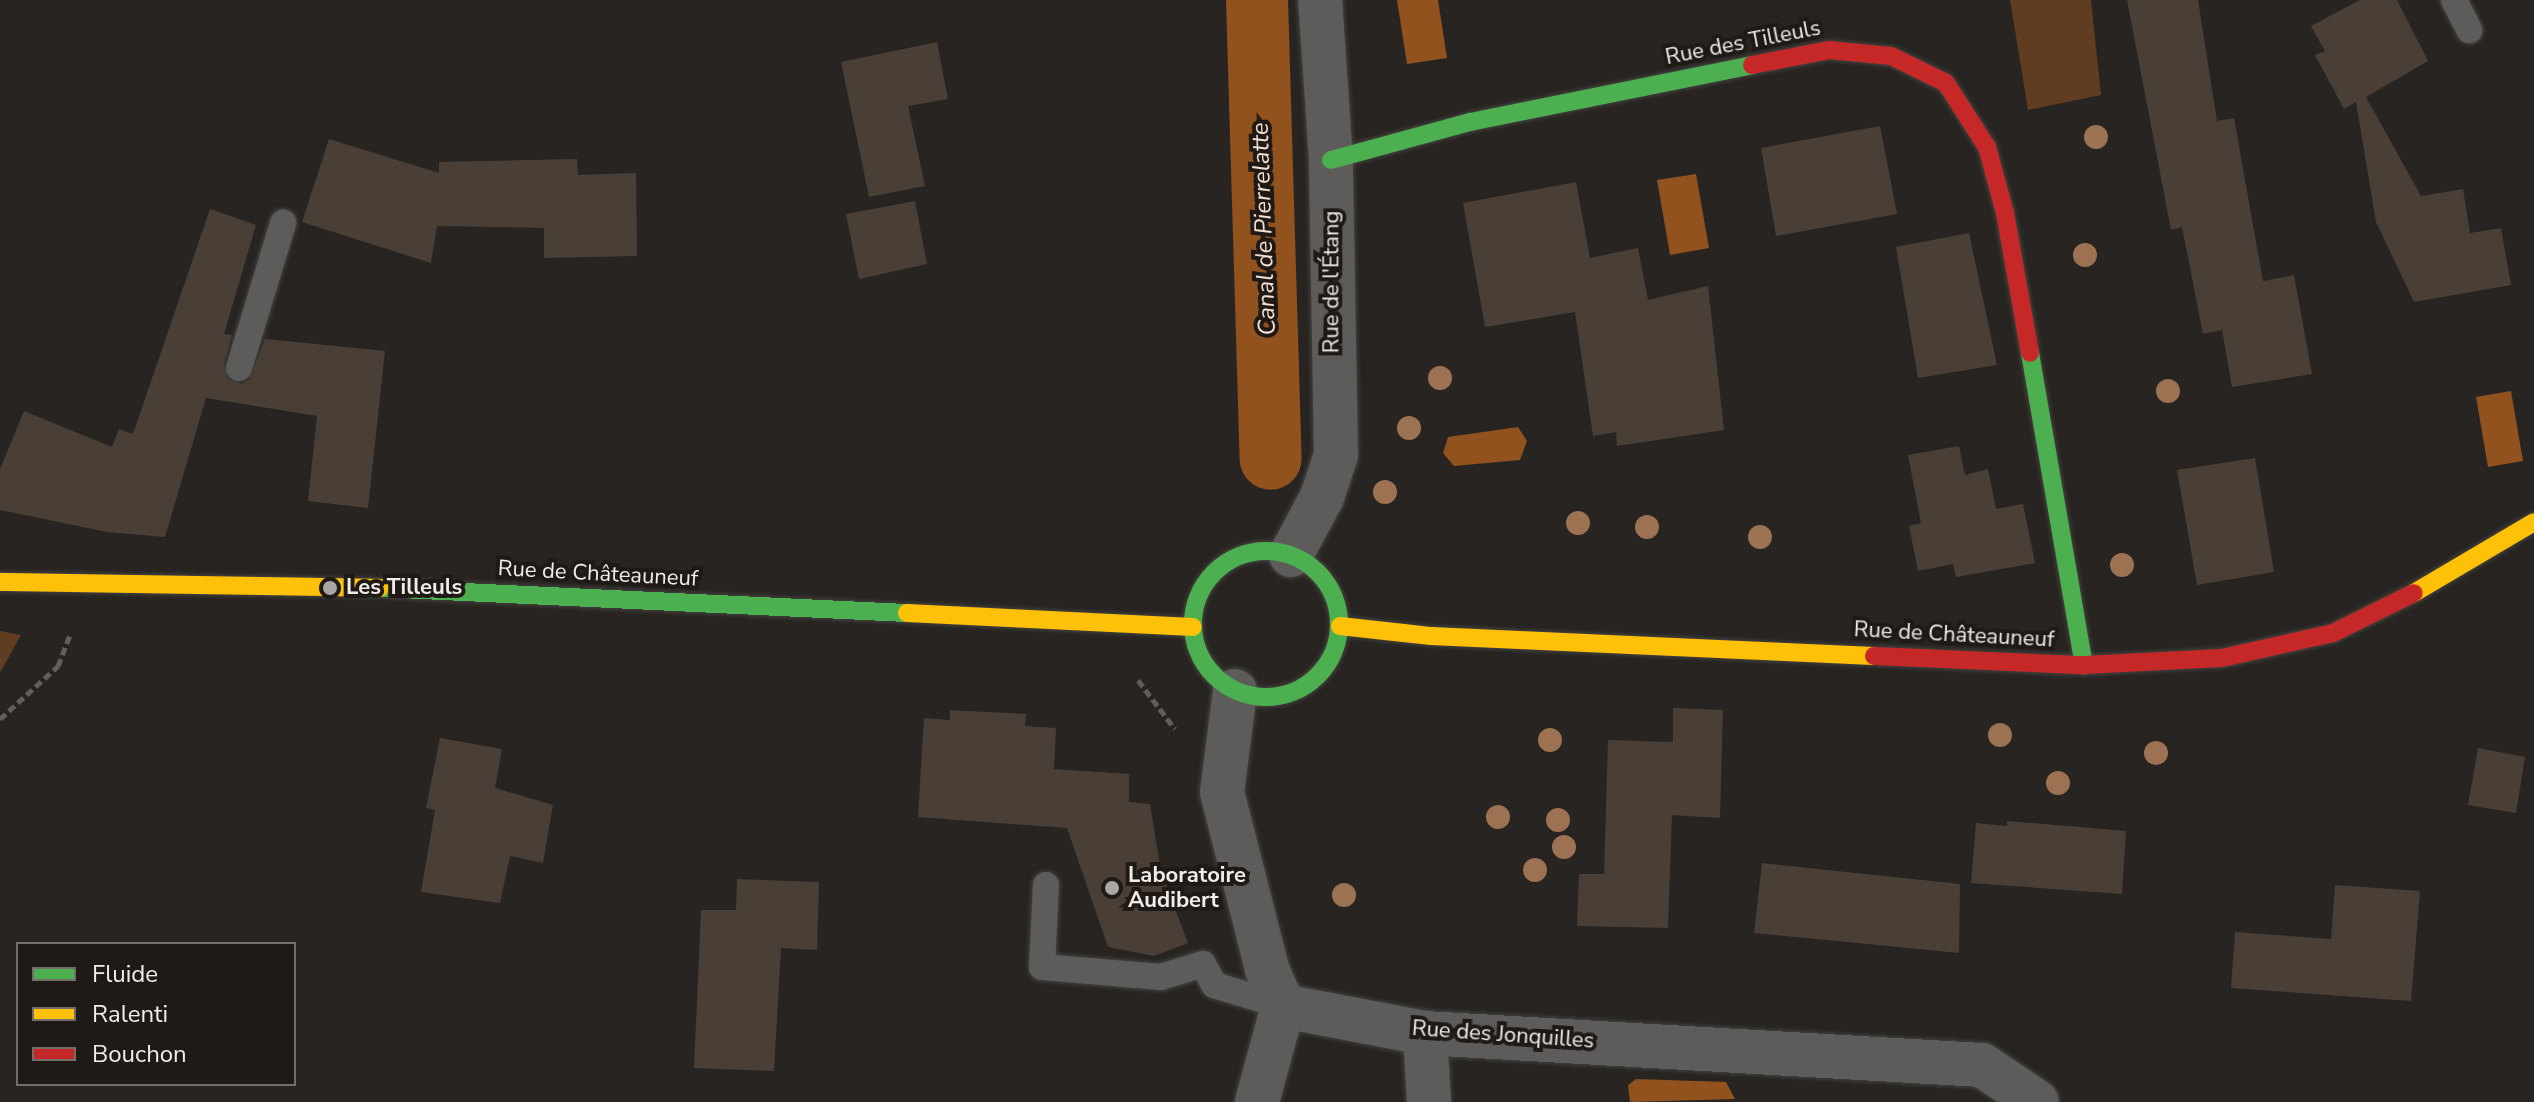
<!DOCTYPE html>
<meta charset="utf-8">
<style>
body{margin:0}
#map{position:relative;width:2534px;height:1102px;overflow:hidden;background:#272421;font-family:"Nunito Sans",sans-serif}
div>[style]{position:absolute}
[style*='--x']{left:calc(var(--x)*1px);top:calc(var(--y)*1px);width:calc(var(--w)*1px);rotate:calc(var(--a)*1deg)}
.green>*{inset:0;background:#603c21}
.water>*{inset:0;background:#91521e}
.canal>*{height:62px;margin:-31px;padding:0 31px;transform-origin:31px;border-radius:31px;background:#91521e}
.building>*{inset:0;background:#4a3f36}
.path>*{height:5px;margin-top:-2.5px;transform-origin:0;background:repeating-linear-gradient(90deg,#615f5d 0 8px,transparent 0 12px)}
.roads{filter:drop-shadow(0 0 2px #44423f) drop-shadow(0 0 2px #44423f)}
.lane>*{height:26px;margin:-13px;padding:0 13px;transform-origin:13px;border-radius:13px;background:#5e5c5a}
.street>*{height:44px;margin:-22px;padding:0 22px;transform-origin:22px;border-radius:22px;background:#5e5c5a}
.fast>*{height:18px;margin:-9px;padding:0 9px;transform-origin:9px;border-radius:9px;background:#4caf50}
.fast>.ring{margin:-9px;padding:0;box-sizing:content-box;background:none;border:18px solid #4caf50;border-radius:50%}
.slow>*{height:18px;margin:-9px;padding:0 9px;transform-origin:9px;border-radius:9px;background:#ffc107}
.jam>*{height:18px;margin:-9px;padding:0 9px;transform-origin:9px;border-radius:9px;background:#c62828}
.trees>*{width:24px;height:24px;margin:-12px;border-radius:50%;background:#9d7252}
.dots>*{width:22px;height:22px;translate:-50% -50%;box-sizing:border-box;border:4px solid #1f1a16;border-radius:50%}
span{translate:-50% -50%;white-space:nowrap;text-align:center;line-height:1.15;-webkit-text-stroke:8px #1f1a16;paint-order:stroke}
.street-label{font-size:22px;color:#f0ece9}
.poi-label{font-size:22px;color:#f0ece9;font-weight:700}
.left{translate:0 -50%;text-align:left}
.water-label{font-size:24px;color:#f4e0d2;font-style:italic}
.legend{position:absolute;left:16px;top:942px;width:280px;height:144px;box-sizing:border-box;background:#1f1a16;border:2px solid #736e6a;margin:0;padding:10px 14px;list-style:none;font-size:24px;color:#f0ece9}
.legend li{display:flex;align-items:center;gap:16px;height:40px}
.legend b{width:40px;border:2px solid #736e6a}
</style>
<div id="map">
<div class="green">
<i style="clip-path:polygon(2010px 0,2091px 0,2101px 95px,2028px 110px)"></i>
<i style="clip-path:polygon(0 631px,21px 635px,0 673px)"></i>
</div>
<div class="water">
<i style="clip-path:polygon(1397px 0,1438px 0,1447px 58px,1407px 64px)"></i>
<i style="clip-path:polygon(1696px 174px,1709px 248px,1670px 255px,1657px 180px)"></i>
<i style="clip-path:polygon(2511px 391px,2523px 461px,2488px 467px,2476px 397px)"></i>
<i style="clip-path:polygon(1518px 427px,1527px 441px,1520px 460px,1454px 466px,1443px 453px,1448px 437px)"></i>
<i style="clip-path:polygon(1636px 1079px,1726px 1082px,1735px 1099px,1630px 1102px,1628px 1085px)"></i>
</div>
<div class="canal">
<i style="--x:1257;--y:0;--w:459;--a:88.3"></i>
</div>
<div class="building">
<i style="clip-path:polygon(2127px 0,2198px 0,2217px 121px,2234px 118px,2263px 281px,2294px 275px,2312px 374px,2232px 387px,2222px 330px,2203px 334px,2182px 227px,2171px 230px)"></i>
<i style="clip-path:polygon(2360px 0,2397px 0,2428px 61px,2366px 97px,2421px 196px,2463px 189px,2470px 233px,2501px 228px,2511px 285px,2414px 302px,2376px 222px,2356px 102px,2344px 109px,2315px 55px,2325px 51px,2311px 26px)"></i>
<i style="clip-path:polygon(937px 42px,948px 99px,908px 106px,925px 186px,869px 197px,841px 62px)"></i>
<i style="clip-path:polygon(1880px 126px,1897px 214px,1776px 236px,1761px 148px)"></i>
<i style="clip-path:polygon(329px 139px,439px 173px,439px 162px,577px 159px,578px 175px,636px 173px,637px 256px,544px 258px,544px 228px,437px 226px,431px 263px,302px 222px)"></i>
<i style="clip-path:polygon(1576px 182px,1590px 258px,1638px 248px,1648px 300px,1708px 286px,1724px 430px,1617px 446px,1616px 432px,1593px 436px,1575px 312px,1485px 327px,1463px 203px)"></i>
<i style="clip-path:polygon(915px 201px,927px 264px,859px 279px,846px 214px)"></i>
<i style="clip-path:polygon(210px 209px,256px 225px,224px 334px,232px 335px,224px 364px,228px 379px,242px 384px,250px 379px,265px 339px,385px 351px,368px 508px,308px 501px,317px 416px,206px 398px,165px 537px,107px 532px,0 510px,0 469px,24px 411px,112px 447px,119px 429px,133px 434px)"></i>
<i style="clip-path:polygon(1969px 233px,1997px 365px,1918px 378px,1896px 247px)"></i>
<i style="clip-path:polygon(1959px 446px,1965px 475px,1988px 469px,1996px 509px,2023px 504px,2035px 563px,1956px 577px,1953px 564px,1918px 571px,1909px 526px,1921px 523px,1908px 455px)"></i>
<i style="clip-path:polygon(2255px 458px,2274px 572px,2197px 585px,2177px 470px)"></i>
<i style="clip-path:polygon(1673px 708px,1723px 710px,1720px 818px,1672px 815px,1668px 928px,1577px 926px,1579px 874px,1604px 874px,1608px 740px,1673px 742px)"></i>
<i style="clip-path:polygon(950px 710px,1026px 714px,1025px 726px,1056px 728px,1054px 769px,1129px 774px,1129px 802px,1150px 804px,1161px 872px,1188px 943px,1154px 956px,1108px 947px,1067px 828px,918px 817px,924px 718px,950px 720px)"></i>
<i style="clip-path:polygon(440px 738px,502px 749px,495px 788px,553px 805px,543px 863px,510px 856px,500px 903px,421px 892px,435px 810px,426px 808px)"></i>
<i style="clip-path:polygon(2478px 748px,2525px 757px,2516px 813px,2468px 805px)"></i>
<i style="clip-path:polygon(2007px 821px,2126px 831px,2122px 894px,1971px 883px,1976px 823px,2007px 826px)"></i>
<i style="clip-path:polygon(1762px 863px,1960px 884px,1959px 953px,1754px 933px)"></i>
<i style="clip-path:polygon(737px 879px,819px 882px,817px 950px,781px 948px,774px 1071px,694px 1068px,701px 910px,736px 910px)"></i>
<i style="clip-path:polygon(2335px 885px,2420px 891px,2411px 1001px,2231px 988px,2235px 932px,2331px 939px)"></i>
</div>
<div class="path">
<i style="--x:1138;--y:680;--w:61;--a:52.9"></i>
<i style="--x:0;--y:719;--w:79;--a:-42.4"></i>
<i style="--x:58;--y:666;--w:34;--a:-69"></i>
</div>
<div class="roads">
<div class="lane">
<i style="--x:2454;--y:0;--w:34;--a:63"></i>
<i style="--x:239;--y:368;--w:152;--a:-73.1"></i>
<i style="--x:1046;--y:885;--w:82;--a:92.8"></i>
<i style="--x:1042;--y:967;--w:119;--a:4.8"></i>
<i style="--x:1161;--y:977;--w:44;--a:-17.2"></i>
<i style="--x:1203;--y:964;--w:24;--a:62"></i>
<i style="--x:1214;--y:985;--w:72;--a:16.9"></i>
</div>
<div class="street">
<i style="--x:1291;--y:555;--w:66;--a:-61.9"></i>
<i style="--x:1322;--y:497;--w:44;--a:-71.6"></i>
<i style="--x:1336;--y:455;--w:295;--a:-91"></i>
<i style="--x:1331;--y:160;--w:160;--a:-93.9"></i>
<i style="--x:1235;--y:691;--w:102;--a:97.3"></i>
<i style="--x:1222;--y:792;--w:183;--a:75.7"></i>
<i style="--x:1267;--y:969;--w:40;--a:66.6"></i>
<i style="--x:1283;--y:1006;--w:145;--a:10.8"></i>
<i style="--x:1425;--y:1033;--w:558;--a:3.29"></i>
<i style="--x:1982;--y:1065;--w:66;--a:33.9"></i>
<i style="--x:1425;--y:1033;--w:69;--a:86.7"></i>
<i style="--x:1257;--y:1102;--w:99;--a:-74.8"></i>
</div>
<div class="fast">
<i style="--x:1331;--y:160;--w:144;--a:-15.3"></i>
<i style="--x:1470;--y:122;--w:288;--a:-11.4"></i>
<i style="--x:2030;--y:353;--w:317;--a:80.2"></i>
<i class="ring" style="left:1193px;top:551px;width:128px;height:128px"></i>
<i style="--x:380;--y:588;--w:528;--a:2.72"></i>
</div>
<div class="slow">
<i style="--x:0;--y:582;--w:380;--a:0.9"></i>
<i style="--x:2414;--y:593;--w:139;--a:-30.6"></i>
<i style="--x:907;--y:613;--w:286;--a:2.8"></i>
<i style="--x:1340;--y:626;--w:92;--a:6.3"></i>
<i style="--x:1431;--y:636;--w:443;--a:2.6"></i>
</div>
<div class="jam">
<i style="--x:1752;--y:65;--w:78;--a:-11"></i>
<i style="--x:1829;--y:50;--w:62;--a:5.5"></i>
<i style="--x:1891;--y:56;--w:61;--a:26.1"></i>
<i style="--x:1946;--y:83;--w:76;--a:57.4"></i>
<i style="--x:1987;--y:147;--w:68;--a:74.7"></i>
<i style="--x:2005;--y:213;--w:142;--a:79.9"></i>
<i style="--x:1874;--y:656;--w:210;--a:2.5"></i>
<i style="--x:2084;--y:665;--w:138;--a:-2.9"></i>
<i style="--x:2222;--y:658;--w:114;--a:-12.7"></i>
<i style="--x:2333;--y:633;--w:90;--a:-26.3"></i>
</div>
</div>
<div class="trees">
<i style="left:2096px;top:137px"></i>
<i style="left:2085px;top:255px"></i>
<i style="left:1440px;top:378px"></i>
<i style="left:2168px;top:391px"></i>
<i style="left:1409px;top:428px"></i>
<i style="left:1385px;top:492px"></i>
<i style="left:1578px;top:523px"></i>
<i style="left:1647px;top:527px"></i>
<i style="left:1760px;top:537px"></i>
<i style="left:2122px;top:565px"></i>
<i style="left:2000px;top:735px"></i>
<i style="left:1550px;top:740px"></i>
<i style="left:2156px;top:753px"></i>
<i style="left:2058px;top:783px"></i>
<i style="left:1498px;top:817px"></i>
<i style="left:1558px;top:820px"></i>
<i style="left:1564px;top:847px"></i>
<i style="left:1535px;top:870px"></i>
<i style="left:1344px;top:895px"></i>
</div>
<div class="dots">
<i style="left:330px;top:588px;background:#aaa6a3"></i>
<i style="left:1112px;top:888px;background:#aaa6a3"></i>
</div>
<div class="street-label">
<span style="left:1743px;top:43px;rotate:-11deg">Rue des Tilleuls</span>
<span style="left:1332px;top:282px;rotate:-90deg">Rue de l'Étang</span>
<span style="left:598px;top:574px;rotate:3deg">Rue de Châteauneuf</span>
<span style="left:1954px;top:635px;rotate:3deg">Rue de Châteauneuf</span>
<span style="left:1503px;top:1035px;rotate:4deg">Rue des Jonquilles</span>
</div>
<div class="poi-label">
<span class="left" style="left:346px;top:588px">Les Tilleuls</span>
<span class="left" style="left:1128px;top:888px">Laboratoire<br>Audibert</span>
</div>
<div class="water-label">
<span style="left:1264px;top:229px;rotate:-92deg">Canal de Pierrelatte</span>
</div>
<ul class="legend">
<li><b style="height:10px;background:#4caf50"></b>Fluide</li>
<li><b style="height:10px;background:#ffc107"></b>Ralenti</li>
<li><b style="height:10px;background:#c62828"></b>Bouchon</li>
</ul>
</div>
